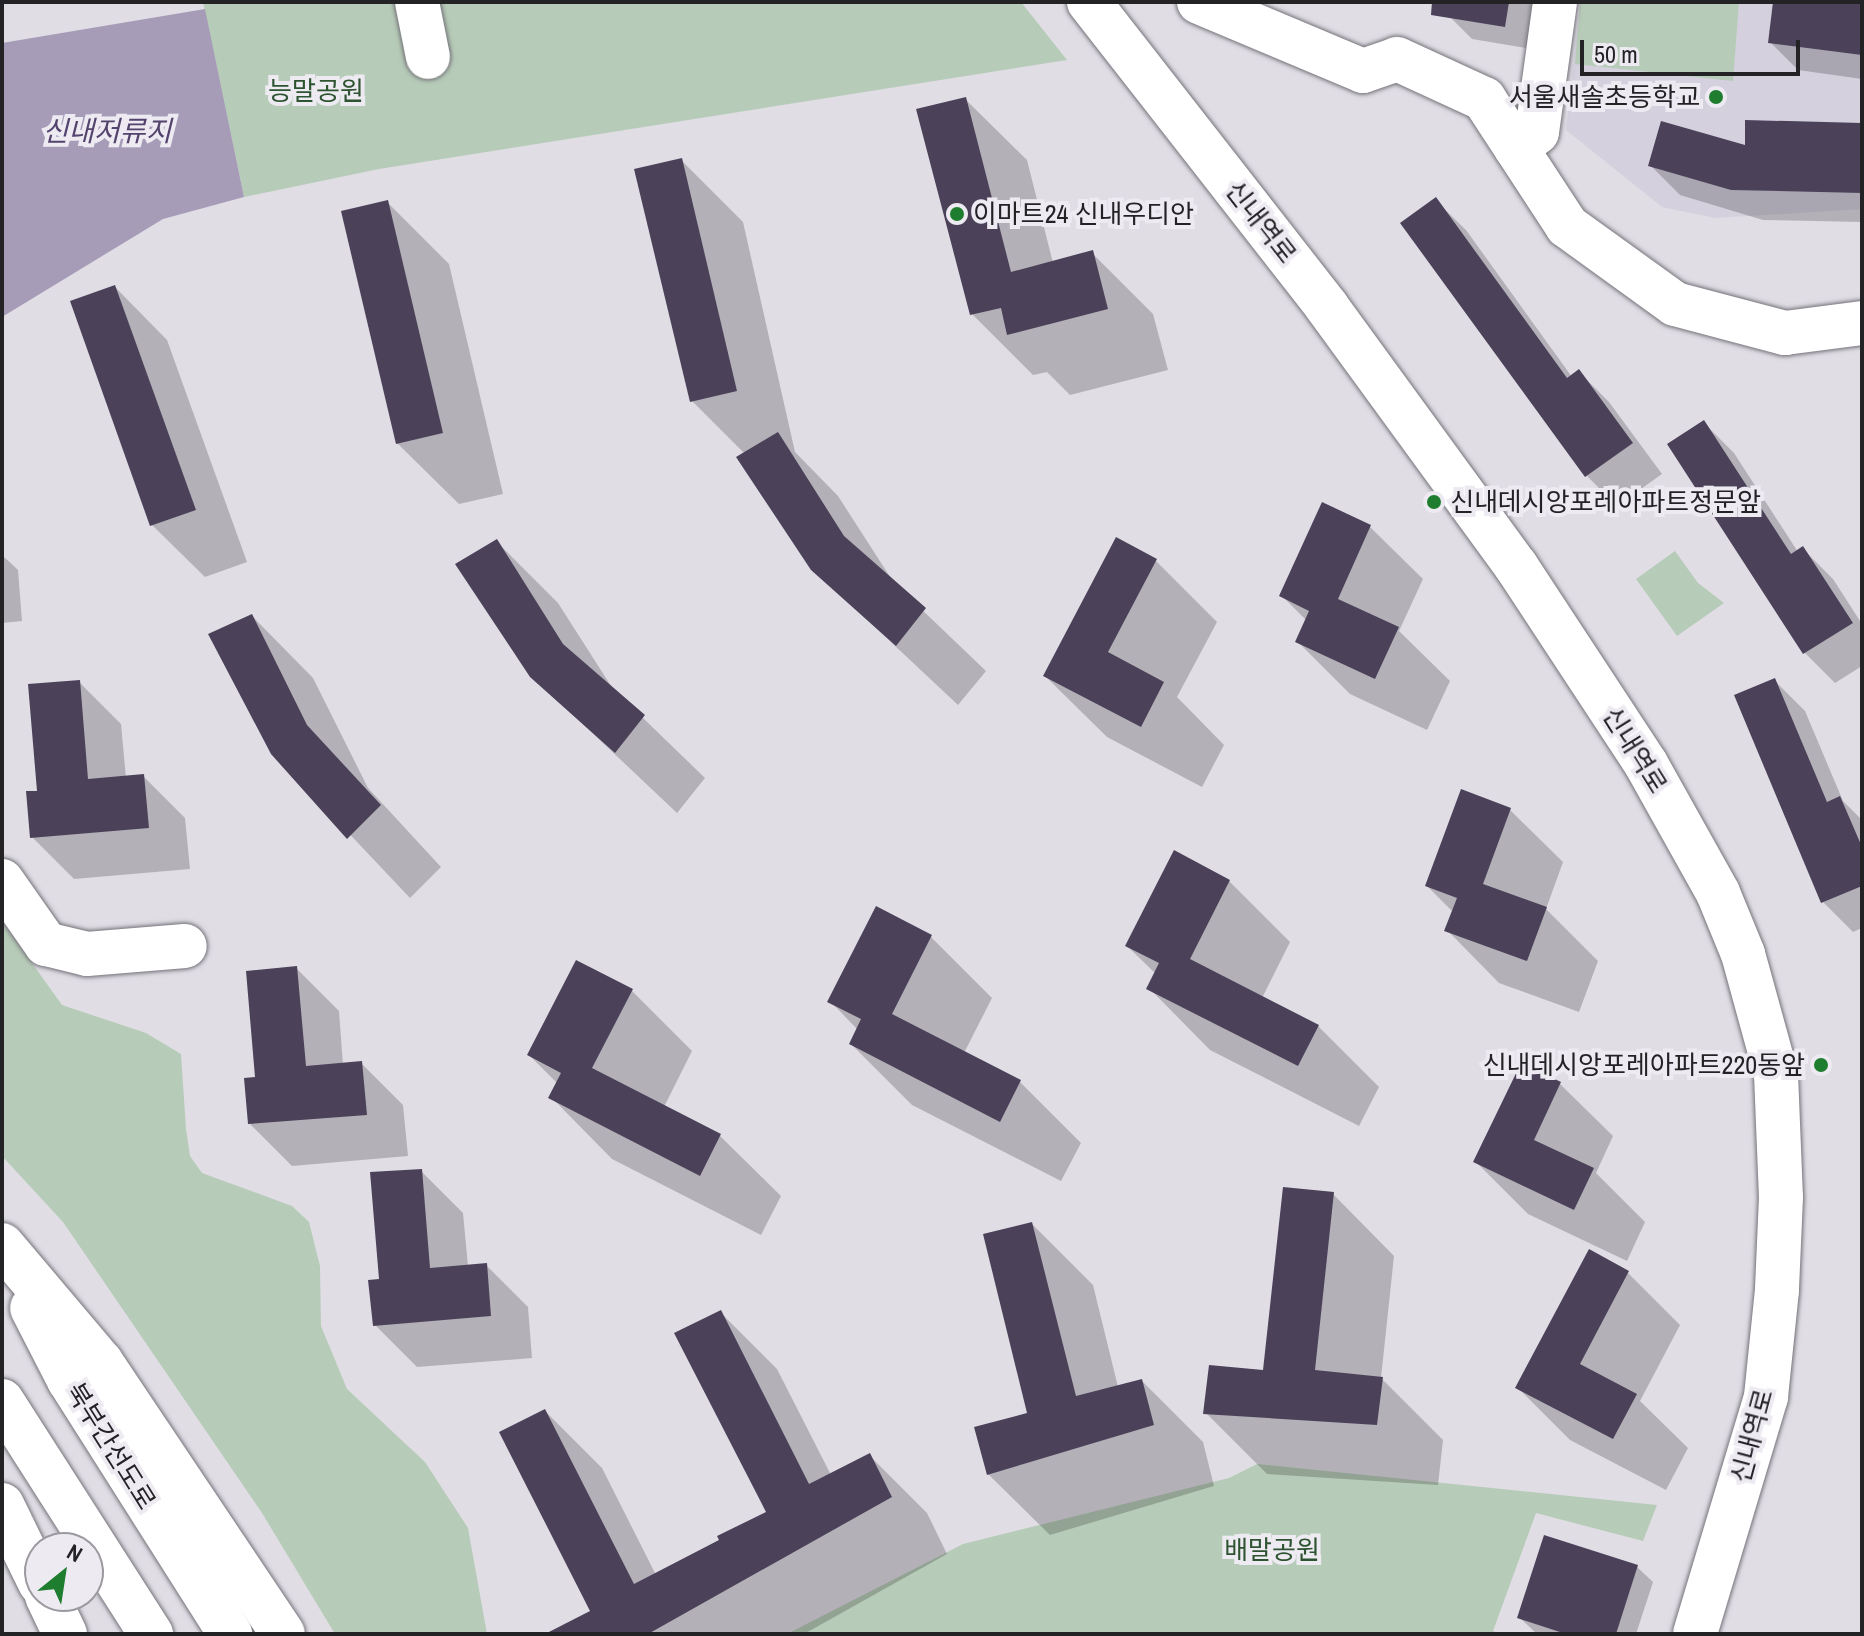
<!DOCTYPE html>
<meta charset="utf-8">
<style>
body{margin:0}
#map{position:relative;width:1864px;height:1636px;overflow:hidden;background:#e0dde5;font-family:"Archivo Narrow","Noto Sans KR",sans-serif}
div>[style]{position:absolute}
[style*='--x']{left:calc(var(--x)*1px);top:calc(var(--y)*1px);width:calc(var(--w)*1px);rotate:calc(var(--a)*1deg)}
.built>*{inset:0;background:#d4d0de}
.green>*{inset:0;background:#b7ccb8}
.water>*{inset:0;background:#a69cb8}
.shadow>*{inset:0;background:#0003}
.building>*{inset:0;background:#4b425a}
.roads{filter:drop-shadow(0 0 2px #75737a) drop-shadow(0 0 2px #75737a)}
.minor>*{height:44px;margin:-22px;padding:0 22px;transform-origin:22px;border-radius:22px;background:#fff}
.highway>*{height:44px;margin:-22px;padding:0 22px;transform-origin:22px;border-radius:22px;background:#fff}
.dots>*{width:22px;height:22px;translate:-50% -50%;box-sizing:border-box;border:4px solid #edeaf2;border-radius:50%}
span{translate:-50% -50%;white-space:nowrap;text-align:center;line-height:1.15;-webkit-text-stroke:8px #edeaf2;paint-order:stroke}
.park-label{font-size:26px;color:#2e5330}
.poi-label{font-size:26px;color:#232225}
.right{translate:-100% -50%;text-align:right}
.left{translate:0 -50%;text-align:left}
.street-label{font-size:26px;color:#232225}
.water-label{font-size:28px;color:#53436d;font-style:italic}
.frame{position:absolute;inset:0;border:4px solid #232225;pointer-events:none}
.north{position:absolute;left:24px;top:1532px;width:80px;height:80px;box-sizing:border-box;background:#edeaf2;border:2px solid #9c9aa0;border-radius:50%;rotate:30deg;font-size:22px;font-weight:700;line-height:32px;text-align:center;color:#232225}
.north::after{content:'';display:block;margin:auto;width:28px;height:36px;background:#1e7d2e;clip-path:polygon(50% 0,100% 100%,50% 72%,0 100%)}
.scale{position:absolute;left:1580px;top:40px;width:220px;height:36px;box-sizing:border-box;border:4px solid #232225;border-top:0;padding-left:10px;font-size:24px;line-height:28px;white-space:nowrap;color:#232225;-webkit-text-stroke:6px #edeaf2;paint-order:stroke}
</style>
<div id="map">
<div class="built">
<i style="clip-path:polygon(1580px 2px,1862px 2px,1862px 209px,1715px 218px,1662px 207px,1566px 130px)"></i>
</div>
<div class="green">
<i style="clip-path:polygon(203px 2px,1021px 2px,1067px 60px,379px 169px,244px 197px)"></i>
<i style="clip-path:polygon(1580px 2px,1739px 2px,1733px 81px,1575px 64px)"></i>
<i style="clip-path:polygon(1675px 551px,1698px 583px,1724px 603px,1677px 636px,1636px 579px)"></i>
<i style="clip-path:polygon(2px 921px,62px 1005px,146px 1033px,181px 1054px,186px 1129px,190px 1156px,202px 1173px,292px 1206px,309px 1222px,320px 1266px,321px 1326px,347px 1389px,425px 1462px,468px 1528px,487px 1634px,335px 1634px,262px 1513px,63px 1222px,2px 1156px)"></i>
<i style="clip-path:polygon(1257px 1464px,1657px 1505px,1643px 1541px,1536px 1513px,1493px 1631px,1500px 1634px,787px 1634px,963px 1544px,1229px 1478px)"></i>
</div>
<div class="water">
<i style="clip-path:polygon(205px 9px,244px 197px,163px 219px,2px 317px,2px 43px)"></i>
</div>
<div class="shadow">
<i style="clip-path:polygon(1453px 2px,1534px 2px,1526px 48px,1472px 39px,1450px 17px)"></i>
<i style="clip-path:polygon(1775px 2px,1862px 2px,1862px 79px,1798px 70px,1770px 42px)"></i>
<i style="clip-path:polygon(965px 99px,1027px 160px,1053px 263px,1092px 253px,1153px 314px,1168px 370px,1070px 395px,1047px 372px,1033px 375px,972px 314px)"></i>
<i style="clip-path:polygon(1862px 125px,1862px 222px,1763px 220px,1680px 195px,1650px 165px)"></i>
<i style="clip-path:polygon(681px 160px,743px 222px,795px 452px,838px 496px,894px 583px,986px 671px,958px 705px,813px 569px,745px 454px,691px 400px)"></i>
<i style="clip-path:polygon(1435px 200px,1466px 230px,1572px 377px,1579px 372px,1609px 402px,1662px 474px,1617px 506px,1587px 476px,1403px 223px)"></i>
<i style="clip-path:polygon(388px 203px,449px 264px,503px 494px,459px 504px,397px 443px)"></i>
<i style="clip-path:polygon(115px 287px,167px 340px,247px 562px,205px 577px,152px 525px)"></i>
<i style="clip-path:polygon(1704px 423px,1734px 453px,1798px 552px,1803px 549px,1833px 579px,1862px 624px,1862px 666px,1835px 683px,1805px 653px,1670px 445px)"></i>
<i style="clip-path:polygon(1323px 505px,1370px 527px,1423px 579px,1399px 631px,1450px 681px,1427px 730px,1350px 694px,1298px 642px,1307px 621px,1282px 596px)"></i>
<i style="clip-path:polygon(497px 542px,558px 603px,613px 689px,705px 778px,677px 813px,532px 676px)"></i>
<i style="clip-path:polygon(2px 555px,18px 570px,22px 621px,2px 623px)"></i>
<i style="clip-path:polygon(1156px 561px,1217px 622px,1177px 697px,1224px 745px,1202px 787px,1107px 737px,1045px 676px)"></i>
<i style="clip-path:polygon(252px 616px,313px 678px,368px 788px,441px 867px,410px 898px,273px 753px)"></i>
<i style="clip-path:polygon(1774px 680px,1805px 711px,1843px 801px,1862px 820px,1862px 928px,1853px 932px,1823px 902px)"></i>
<i style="clip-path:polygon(79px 682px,121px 724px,126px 778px,143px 776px,185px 818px,190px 869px,74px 879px,32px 837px)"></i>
<i style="clip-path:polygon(1510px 810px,1563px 862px,1546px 909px,1598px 961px,1579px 1012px,1499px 983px,1447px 930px,1453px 912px,1427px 886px)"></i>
<i style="clip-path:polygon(1229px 881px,1290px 942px,1262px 998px,1318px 1026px,1379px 1087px,1359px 1126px,1210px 1050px,1149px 988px,1156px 974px,1127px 946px)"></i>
<i style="clip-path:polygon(877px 909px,931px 937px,992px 998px,964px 1053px,1020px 1082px,1081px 1143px,1061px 1181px,912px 1105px,851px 1044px,858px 1030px,830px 1001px)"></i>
<i style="clip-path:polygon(297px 969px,339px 1011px,343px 1065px,361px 1063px,403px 1105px,408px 1156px,292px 1166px,250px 1124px,257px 1079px)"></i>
<i style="clip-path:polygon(631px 990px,692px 1051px,664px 1107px,719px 1135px,781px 1196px,761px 1235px,612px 1159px,551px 1097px,558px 1084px,529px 1055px)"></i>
<i style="clip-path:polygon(1522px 1066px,1560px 1084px,1613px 1136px,1596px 1173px,1645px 1222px,1627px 1261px,1528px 1214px,1476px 1162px)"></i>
<i style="clip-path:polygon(421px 1171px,463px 1213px,468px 1266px,486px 1265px,528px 1307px,532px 1358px,417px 1367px,375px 1325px,381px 1281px)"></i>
<i style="clip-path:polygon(1333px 1194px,1394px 1256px,1381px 1378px,1443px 1440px,1438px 1485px,1267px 1474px,1206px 1413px,1265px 1372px)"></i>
<i style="clip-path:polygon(1032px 1224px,1093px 1285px,1118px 1387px,1142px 1381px,1203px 1442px,1214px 1486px,1050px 1535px,988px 1474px,1030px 1415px)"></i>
<i style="clip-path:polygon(1628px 1273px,1680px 1325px,1640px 1401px,1688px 1448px,1666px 1490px,1570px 1440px,1518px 1388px)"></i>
<i style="clip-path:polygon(720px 1312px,777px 1369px,831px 1475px,870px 1456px,927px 1513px,947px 1554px,804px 1634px,549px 1634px,593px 1612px,545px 1411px,602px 1468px,656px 1575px,768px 1513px)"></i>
<i style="clip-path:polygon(1637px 1567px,1653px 1582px,1636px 1634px,1537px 1634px,1520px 1618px)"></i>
</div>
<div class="building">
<i style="clip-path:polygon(1432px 2px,1509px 2px,1505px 27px,1431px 15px)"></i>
<i style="clip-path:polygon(1773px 2px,1862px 2px,1862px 55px,1768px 43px)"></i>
<i style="clip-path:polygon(966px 97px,1011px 272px,1093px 250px,1108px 309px,1007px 335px,1001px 308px,970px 315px,916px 109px)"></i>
<i style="clip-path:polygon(1745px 120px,1862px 123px,1862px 193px,1731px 190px,1648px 166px,1661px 121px,1745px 145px)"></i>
<i style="clip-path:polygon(682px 158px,737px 391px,690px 402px,634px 169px)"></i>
<i style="clip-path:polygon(1436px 197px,1567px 378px,1579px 369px,1633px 443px,1585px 477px,1400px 223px)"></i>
<i style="clip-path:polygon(388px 200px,443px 433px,396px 444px,341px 211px)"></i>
<i style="clip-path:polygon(115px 285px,196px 510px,150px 526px,70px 301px)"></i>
<i style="clip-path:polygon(1704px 420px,1791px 554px,1803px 546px,1853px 623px,1803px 654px,1667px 444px)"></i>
<i style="clip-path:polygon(778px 432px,844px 536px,926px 608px,896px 646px,811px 570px,736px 457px)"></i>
<i style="clip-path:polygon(1322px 502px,1371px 525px,1338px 599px,1399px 627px,1375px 679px,1295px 642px,1309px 611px,1279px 596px)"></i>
<i style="clip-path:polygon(1116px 537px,1157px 559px,1108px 652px,1164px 682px,1141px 727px,1043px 676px)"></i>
<i style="clip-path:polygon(497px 539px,563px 644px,645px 715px,615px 753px,530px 677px,455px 564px)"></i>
<i style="clip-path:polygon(252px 614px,307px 725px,381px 805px,347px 839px,271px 754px,208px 634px)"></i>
<i style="clip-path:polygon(1775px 678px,1827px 802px,1840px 796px,1862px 847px,1862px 886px,1821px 903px,1734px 695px)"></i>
<i style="clip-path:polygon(80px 680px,88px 779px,144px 774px,149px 828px,30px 838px,26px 791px,37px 791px,28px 684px)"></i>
<i style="clip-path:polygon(1461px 789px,1511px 808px,1483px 884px,1547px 907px,1527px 961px,1444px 931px,1457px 898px,1425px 886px)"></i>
<i style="clip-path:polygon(1174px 850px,1230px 880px,1190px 959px,1319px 1025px,1298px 1066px,1146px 989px,1159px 963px,1125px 946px)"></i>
<i style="clip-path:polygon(876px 906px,932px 935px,892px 1014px,1021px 1080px,1000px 1122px,849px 1044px,861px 1019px,827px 1002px)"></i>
<i style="clip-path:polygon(576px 960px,633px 989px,592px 1068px,721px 1134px,700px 1176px,548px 1098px,561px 1073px,527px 1055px)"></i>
<i style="clip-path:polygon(297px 966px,306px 1066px,362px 1061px,367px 1115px,248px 1124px,244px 1078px,255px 1077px,246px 971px)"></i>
<i style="clip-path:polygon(1521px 1063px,1561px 1082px,1534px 1140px,1594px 1168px,1574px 1210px,1473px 1162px)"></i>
<i style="clip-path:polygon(422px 1169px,430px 1268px,487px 1263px,491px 1316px,373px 1326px,368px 1280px,379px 1279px,370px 1172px)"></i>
<i style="clip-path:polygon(1283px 1187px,1334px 1192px,1315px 1370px,1383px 1377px,1377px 1425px,1203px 1414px,1209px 1365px,1263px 1370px)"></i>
<i style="clip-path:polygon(1032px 1222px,1076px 1396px,1142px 1379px,1154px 1425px,987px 1475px,974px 1427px,1027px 1413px,983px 1234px)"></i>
<i style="clip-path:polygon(1589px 1249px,1629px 1271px,1580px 1364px,1637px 1394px,1613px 1439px,1515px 1388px)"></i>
<i style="clip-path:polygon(721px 1310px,809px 1484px,870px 1453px,892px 1497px,648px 1634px,545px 1634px,590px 1611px,499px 1432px,545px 1409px,634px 1584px,719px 1540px,717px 1536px,766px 1512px,674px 1333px)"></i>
<i style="clip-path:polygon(1544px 1535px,1638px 1565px,1616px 1634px,1566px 1634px,1517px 1618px)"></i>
</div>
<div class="roads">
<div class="minor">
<i style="--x:417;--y:2;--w:56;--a:78.7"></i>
<i style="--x:1089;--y:2;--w:387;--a:52"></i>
<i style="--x:1327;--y:307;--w:321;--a:53.9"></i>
<i style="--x:1516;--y:566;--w:237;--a:56.7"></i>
<i style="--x:1646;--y:764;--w:148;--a:60.8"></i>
<i style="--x:1718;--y:893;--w:66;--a:67.7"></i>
<i style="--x:1743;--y:954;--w:124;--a:74.6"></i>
<i style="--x:1776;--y:1074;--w:123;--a:87.7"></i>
<i style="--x:1781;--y:1197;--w:93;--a:92.5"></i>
<i style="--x:1777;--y:1290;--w:108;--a:95.9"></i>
<i style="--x:1766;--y:1397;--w:247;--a:106.7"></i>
<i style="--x:1199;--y:2;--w:178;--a:22.8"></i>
<i style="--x:1363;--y:71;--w:36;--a:-19"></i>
<i style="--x:1397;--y:59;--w:96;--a:24.7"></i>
<i style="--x:1484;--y:99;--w:152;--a:56.8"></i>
<i style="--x:1567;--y:226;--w:133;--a:35.8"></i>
<i style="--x:1675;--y:304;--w:114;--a:14.8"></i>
<i style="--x:1785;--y:333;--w:78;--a:-7.4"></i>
<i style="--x:1516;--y:148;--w:26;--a:-37"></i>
<i style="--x:1537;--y:132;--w:131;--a:-82.1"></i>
<i style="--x:2;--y:881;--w:77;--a:55.1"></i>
<i style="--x:46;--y:944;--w:42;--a:13.7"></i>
<i style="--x:87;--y:954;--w:98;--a:-4.7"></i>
</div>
<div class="highway">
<i style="--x:2;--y:1245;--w:153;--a:49.8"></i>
<i style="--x:101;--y:1362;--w:327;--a:56.2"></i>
<i style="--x:32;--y:1308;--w:81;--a:62.8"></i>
<i style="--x:69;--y:1380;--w:301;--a:57.6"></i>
<i style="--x:2;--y:1401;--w:277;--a:57.4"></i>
<i style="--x:2;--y:1505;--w:87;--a:64"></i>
<i style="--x:47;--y:1596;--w:42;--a:64.7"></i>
</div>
</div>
<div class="dots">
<i style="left:1716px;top:97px;background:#1e7d2e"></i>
<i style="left:957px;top:214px;background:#1e7d2e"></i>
<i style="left:1434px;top:502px;background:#1e7d2e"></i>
<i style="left:1821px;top:1065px;background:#1e7d2e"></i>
</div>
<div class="park-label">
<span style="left:316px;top:91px">능말공원</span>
<span style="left:1272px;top:1550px">배말공원</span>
</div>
<div class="poi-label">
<span class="right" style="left:1700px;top:97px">서울새솔초등학교</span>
<span class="left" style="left:973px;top:214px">이마트24 신내우디안</span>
<span class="left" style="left:1450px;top:502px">신내데시앙포레아파트정문앞</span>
<span class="right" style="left:1805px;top:1065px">신내데시앙포레아파트220동앞</span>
</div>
<div class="street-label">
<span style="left:1261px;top:222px;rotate:52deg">신내역로</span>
<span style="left:1635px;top:750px;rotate:58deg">신내역로</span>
<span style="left:1752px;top:1436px;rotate:-75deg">신내역로</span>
<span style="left:111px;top:1446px;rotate:58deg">북부간선도로</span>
</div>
<div class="water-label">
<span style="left:107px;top:131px">신내저류지</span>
</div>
<div class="frame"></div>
<div class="north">N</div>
<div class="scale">50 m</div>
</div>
